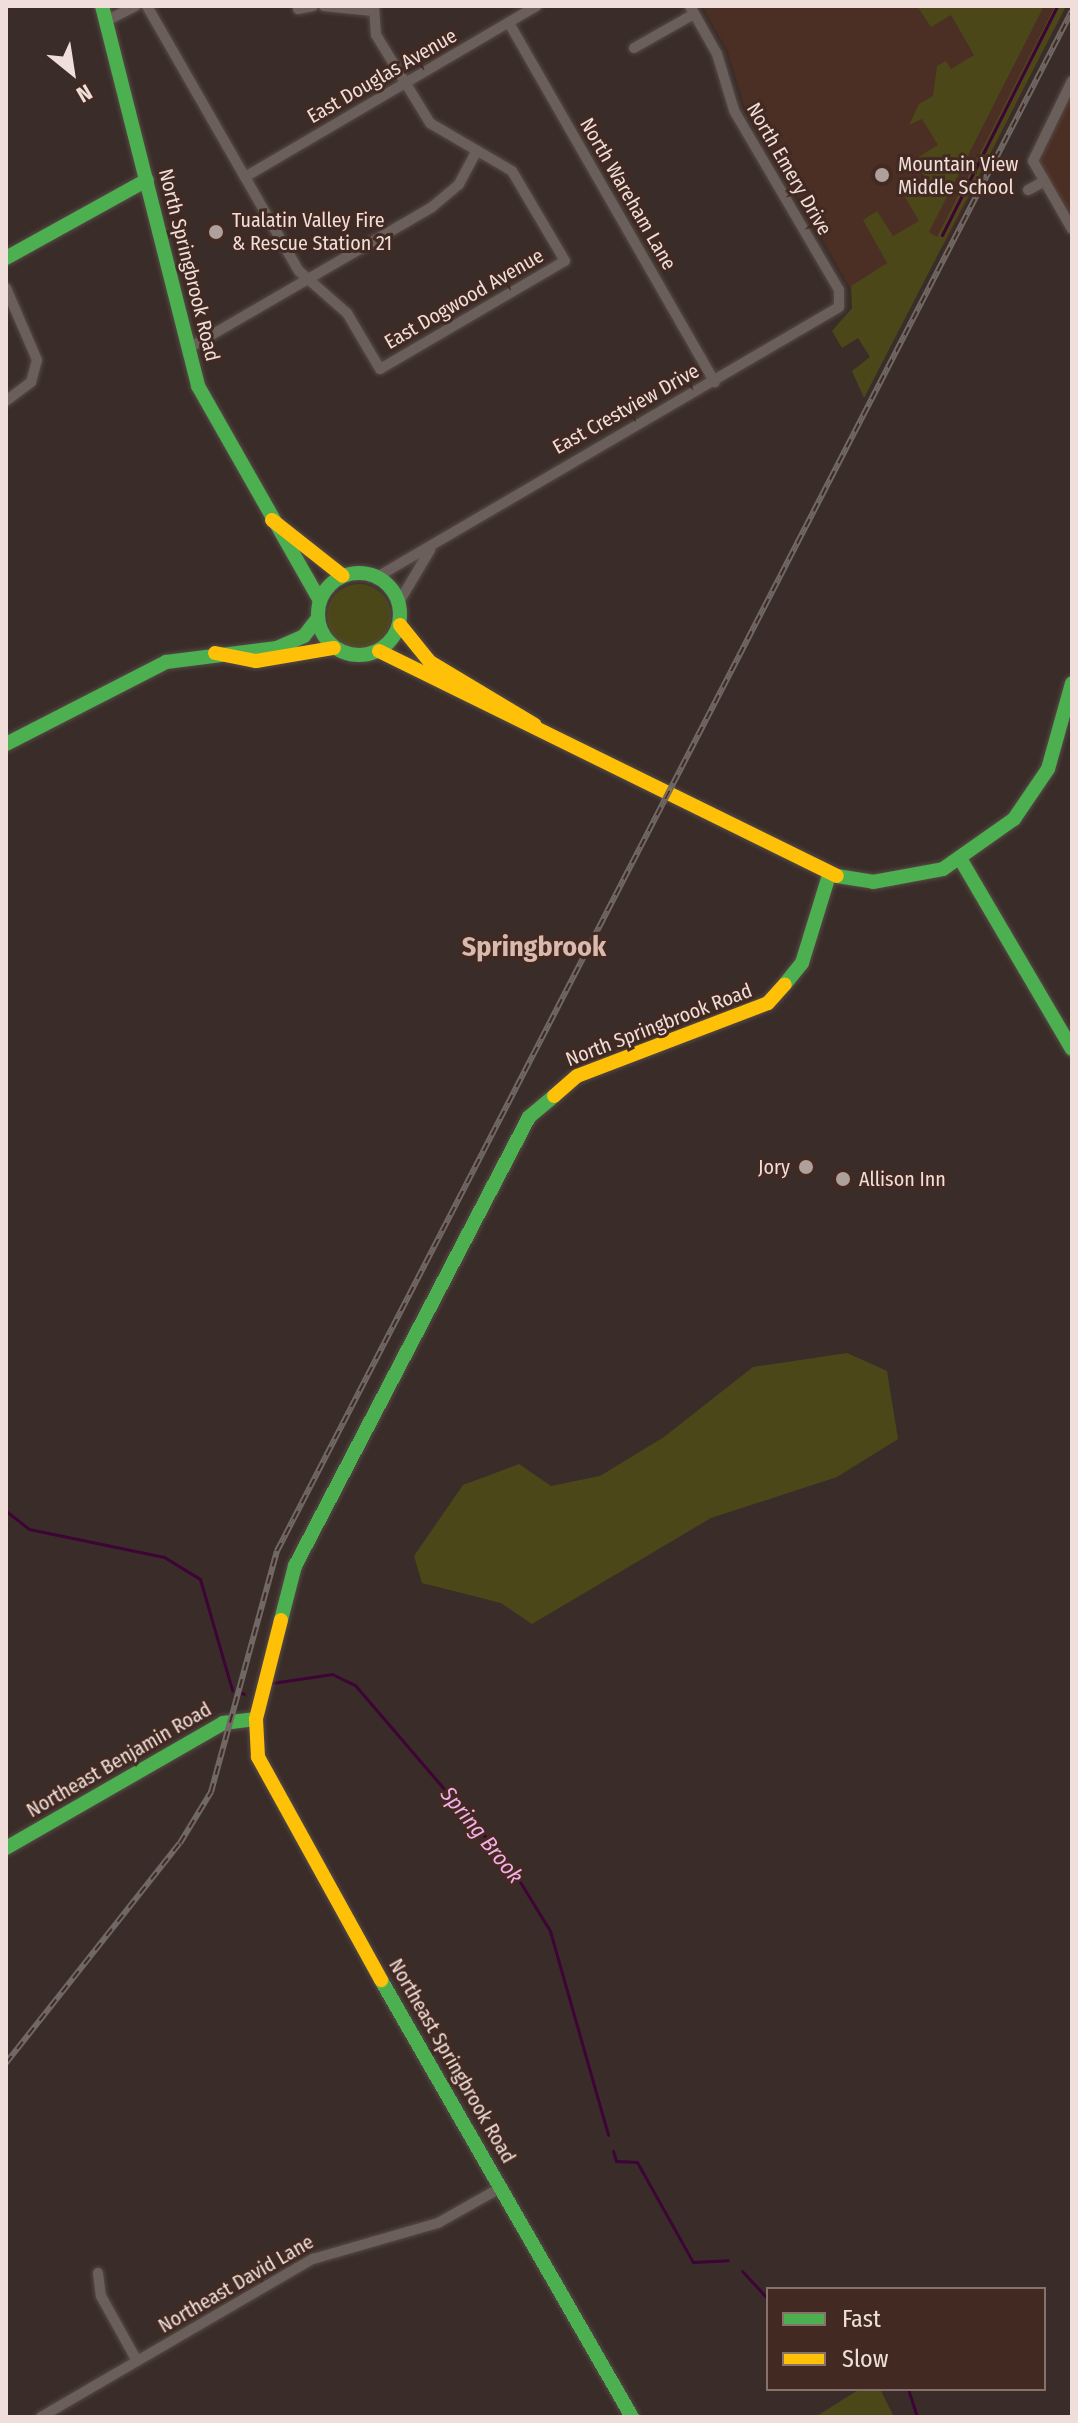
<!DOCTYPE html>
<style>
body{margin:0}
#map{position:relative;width:1078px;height:2423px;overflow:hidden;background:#3a2d29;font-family:"Fira Sans Condensed",sans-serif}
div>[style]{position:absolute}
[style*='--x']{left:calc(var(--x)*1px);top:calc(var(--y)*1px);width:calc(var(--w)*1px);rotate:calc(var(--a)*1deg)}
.built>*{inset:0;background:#4b2e24}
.green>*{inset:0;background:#4c4719}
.round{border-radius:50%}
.stream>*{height:3px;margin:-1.5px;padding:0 1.5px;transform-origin:1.5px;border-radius:1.5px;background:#3d0435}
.roads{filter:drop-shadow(0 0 2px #564a46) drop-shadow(0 0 2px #564a46)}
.street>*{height:10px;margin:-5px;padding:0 5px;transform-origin:5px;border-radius:5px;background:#6a5f5b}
.fast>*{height:14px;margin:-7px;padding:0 7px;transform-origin:7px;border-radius:7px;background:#4caf50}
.fast>.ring{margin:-7px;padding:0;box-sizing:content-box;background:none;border:14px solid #4caf50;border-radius:50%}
.slow>*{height:14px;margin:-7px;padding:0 7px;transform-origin:7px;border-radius:7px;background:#ffc107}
.rail>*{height:6px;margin-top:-3px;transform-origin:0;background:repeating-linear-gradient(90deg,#422921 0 9px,#706864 0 18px);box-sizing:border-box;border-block:2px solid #706864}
.dots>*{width:22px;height:22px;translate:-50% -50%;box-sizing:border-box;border:4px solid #422921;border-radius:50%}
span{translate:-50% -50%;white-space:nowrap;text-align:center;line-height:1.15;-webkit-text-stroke:6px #422921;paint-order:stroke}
.street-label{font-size:20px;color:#efded9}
.poi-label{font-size:20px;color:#efded9}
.left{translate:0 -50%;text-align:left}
.right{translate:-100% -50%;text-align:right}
.water-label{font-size:22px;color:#f7ade8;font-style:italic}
.district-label{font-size:28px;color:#dab9ae;font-weight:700}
.frame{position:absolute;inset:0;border:8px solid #efded9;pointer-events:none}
.legend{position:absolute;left:766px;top:2287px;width:280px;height:104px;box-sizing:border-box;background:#422921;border:2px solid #87716b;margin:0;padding:10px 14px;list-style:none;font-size:24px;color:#efded9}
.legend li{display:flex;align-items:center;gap:16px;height:40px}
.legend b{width:40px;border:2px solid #87716b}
.north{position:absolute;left:32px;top:32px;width:80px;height:80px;-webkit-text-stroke:6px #422921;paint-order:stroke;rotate:150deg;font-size:22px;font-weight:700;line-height:32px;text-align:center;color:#efded9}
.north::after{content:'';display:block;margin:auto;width:28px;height:36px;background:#efded9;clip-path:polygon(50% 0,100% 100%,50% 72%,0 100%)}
</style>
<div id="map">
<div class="built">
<i style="clip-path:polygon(702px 6px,1066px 6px,946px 242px,854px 294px,745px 108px,728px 52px)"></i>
<i style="clip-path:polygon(1072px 78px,1072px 232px,1035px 153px)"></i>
</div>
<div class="green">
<i style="clip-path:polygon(917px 6px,1044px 6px,929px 232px,937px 237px,1055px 6px,1066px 6px,864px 398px,852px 371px,870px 357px,858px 338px,842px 348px,832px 331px,852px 308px,851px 286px,887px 263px,863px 220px,877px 211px,893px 236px,919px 221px,905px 197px,928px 183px,915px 159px,938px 145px,922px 119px,909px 125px,919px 104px,933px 96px,937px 66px,946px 61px,951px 69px,974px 55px,951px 15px,931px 27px)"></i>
<i class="round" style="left:327px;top:584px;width:64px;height:64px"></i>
<i style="clip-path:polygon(847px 1353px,887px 1371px,898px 1439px,837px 1477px,711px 1518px,532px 1624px,501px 1603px,422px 1583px,414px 1556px,463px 1485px,519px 1464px,551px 1486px,600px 1476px,664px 1437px,753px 1367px)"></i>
<i style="clip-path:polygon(860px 2389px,880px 2389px,894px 2417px,815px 2417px)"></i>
</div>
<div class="stream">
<i style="--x:942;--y:235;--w:256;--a:-63.3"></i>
<i style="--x:6;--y:1511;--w:29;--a:38"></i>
<i style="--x:29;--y:1529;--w:138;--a:11.7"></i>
<i style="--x:164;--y:1557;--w:42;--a:31.4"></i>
<i style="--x:200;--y:1579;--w:116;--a:73.9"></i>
<i style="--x:272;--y:1683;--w:61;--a:-8.5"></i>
<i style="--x:332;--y:1674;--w:25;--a:26"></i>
<i style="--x:355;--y:1685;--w:240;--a:49.4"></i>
<i style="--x:511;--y:1867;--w:75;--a:58.6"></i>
<i style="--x:550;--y:1931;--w:212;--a:74.1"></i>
<i style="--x:241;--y:1693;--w:3;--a:18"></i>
<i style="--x:613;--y:2151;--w:10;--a:73"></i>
<i style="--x:616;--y:2161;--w:21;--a:3"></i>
<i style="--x:637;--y:2162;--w:115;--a:60.8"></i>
<i style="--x:693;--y:2262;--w:35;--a:-3"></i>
<i style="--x:742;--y:2271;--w:38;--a:47"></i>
<i style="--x:908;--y:2389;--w:29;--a:72"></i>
</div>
<div class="roads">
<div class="street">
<i style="--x:147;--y:6;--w:305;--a:60.2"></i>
<i style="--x:299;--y:271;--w:64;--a:41.2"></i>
<i style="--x:347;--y:313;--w:65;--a:59.5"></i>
<i style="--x:380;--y:369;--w:214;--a:-30.3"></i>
<i style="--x:565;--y:261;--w:104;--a:-120.5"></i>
<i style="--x:512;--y:171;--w:95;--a:-149.7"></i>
<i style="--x:430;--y:123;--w:103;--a:-121.5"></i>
<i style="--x:376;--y:35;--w:29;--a:-94"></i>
<i style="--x:324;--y:6;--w:49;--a:5.8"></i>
<i style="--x:298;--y:9;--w:15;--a:-11"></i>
<i style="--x:106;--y:21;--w:33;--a:-27"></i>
<i style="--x:509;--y:23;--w:414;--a:60.2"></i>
<i style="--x:634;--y:48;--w:69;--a:-29.5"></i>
<i style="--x:1072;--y:81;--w:89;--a:116"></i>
<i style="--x:1033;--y:161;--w:78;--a:60.2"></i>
<i style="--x:245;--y:177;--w:338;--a:-30.4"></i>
<i style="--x:1028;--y:190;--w:17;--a:-28"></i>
<i style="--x:6;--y:288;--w:78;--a:66.7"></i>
<i style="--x:37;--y:360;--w:23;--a:105"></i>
<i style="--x:31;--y:382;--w:31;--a:143"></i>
<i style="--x:189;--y:348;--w:281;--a:-30.1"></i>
<i style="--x:432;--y:207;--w:35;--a:-40"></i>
<i style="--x:459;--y:184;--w:38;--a:-62"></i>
<i style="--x:377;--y:577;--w:535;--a:-30.3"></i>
<i style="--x:839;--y:307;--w:17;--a:-90"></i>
<i style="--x:839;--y:290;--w:208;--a:-120.3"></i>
<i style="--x:734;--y:110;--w:59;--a:-106.9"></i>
<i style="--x:717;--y:54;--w:55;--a:-119.4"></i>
<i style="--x:399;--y:602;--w:61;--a:-59.2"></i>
<i style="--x:98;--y:2273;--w:23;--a:83"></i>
<i style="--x:101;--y:2296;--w:74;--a:61"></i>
<i style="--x:41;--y:2417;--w:315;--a:-30.2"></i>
<i style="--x:313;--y:2259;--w:130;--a:-16.1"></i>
<i style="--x:438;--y:2223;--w:73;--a:-29.4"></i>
</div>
<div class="fast">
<i style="--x:102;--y:6;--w:392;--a:75.8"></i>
<i style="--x:198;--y:386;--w:247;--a:60.4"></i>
<i style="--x:6;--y:258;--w:161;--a:-29"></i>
<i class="ring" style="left:318px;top:573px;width:68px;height:68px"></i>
<i style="--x:6;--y:744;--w:180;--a:-27.1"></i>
<i style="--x:166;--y:662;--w:112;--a:-7.2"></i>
<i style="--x:277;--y:648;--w:30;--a:-24"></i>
<i style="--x:304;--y:636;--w:23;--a:-52"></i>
<i style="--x:961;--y:860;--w:219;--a:59.6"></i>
<i style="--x:837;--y:876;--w:36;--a:9"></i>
<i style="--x:873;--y:882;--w:71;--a:-10.5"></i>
<i style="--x:943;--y:869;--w:87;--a:-35.2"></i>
<i style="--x:1014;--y:819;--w:60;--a:-55.8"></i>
<i style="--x:1048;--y:769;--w:89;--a:-74.4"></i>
<i style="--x:785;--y:984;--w:27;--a:-51"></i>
<i style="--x:802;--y:963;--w:92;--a:-72.9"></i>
<i style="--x:281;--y:1620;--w:56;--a:-75.5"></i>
<i style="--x:295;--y:1566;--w:506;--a:-62.47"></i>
<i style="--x:529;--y:1117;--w:33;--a:-40"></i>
<i style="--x:6;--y:1848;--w:250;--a:-29.9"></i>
<i style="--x:223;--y:1723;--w:33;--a:-7"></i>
<i style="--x:381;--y:1980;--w:504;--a:60.13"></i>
</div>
<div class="slow">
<i style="--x:272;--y:520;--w:90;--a:38.3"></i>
<i style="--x:400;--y:625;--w:48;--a:51"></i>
<i style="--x:430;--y:662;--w:122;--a:31"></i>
<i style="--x:379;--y:651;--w:510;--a:26.16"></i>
<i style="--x:215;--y:653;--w:42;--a:11"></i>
<i style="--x:256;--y:661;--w:79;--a:-9.5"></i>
<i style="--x:554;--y:1096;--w:30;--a:-41"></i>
<i style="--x:577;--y:1076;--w:204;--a:-20.9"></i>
<i style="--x:768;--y:1003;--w:25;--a:-48"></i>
<i style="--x:281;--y:1620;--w:102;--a:104.2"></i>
<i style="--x:256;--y:1719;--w:38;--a:87"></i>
<i style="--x:258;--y:1757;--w:255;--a:61.1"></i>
</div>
</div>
<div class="rail">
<i style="--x:6;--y:2063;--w:280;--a:-51.7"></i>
<i style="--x:180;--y:1843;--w:60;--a:-58.7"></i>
<i style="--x:211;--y:1792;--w:250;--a:-74.7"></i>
<i style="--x:277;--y:1551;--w:1733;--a:-62.7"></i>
</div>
<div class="dots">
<i style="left:882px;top:175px;background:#b0a09b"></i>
<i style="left:216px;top:232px;background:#b0a09b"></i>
<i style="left:806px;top:1167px;background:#b0a09b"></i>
<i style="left:843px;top:1179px;background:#b0a09b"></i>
</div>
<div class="street-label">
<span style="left:382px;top:76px;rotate:-30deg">East Douglas Avenue</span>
<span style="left:789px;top:169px;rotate:60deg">North Emery Drive</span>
<span style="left:628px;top:194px;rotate:60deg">North Wareham Lane</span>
<span style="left:189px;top:265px;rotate:76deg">North Springbrook Road</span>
<span style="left:464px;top:299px;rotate:-30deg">East Dogwood Avenue</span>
<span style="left:626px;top:409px;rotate:-29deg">East Crestview Drive</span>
<span style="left:659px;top:1025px;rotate:-21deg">North Springbrook Road</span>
<span style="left:119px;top:1760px;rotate:-30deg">Northeast Benjamin Road</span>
<span style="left:452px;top:2061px;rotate:60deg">Northeast Springbrook Road</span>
<span style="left:236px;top:2284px;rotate:-30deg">Northeast David Lane</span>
</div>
<div class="poi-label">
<span class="left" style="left:898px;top:176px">Mountain View<br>Middle School</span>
<span class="left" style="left:232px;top:232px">Tualatin Valley Fire<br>&amp; Rescue Station 21</span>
<span class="right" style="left:790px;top:1167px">Jory</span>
<span class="left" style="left:859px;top:1179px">Allison Inn</span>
</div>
<div class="water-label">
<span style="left:482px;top:1835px;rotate:51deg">Spring Brook</span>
</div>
<div class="district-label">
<span style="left:534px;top:947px">Springbrook</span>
</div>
<div class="frame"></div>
<ul class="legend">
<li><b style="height:10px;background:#4caf50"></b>Fast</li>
<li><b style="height:10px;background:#ffc107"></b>Slow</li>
</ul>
<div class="north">N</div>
</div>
